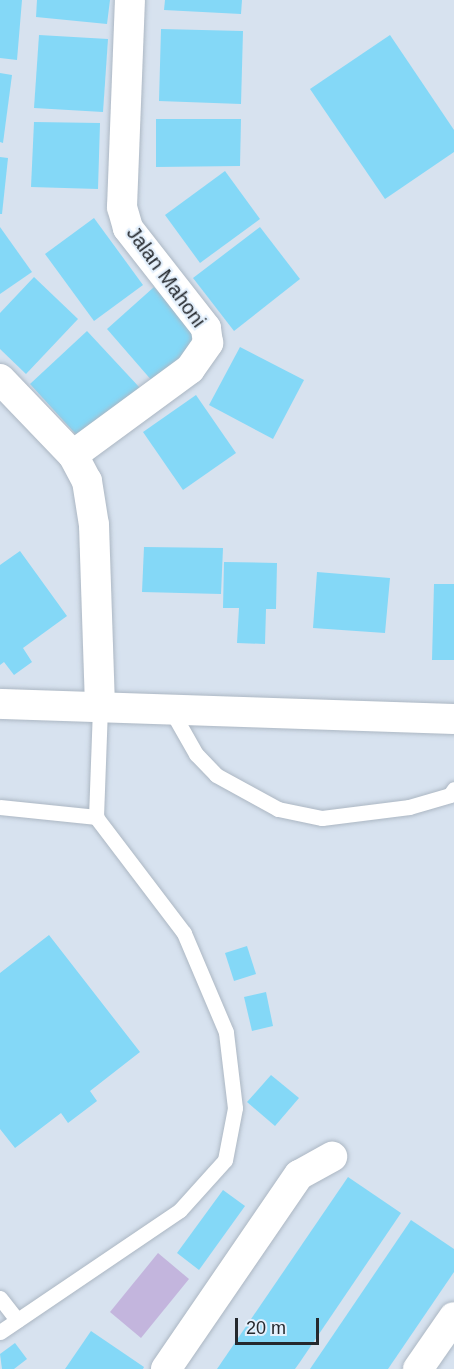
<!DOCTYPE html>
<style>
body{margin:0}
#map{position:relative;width:454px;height:1369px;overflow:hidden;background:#d7e2ef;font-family:Arial,sans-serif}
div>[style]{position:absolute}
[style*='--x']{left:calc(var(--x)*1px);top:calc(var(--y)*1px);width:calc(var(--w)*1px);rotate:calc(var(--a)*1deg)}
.green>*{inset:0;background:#c3b5dd}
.building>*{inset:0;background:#84d8f7}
.roads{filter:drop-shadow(0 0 2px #acb7c3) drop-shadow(0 0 2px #acb7c3)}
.service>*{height:15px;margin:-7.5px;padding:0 7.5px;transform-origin:7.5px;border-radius:7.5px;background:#fff}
.minor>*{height:30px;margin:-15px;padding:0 15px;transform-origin:15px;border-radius:15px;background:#fff}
span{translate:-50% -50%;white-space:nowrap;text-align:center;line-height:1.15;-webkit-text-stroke:4.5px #e4f0fc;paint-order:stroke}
.street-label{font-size:20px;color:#24282d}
.scale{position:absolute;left:235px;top:1318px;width:84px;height:27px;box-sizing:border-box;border:3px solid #24282d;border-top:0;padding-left:8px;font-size:18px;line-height:21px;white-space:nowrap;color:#24282d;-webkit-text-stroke:4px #e4f0fc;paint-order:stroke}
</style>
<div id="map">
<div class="green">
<i style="clip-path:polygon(158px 1253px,189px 1279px,141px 1338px,110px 1312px)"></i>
</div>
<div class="building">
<i style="clip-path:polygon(0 0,22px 0,17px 60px,0 58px)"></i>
<i style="clip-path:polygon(37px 0,110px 0,107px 24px,36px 17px)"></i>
<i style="clip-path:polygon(165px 0,242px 0,241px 14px,164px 10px)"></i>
<i style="clip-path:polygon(161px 29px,243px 31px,241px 104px,159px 101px)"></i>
<i style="clip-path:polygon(39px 35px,108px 39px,103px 112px,34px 108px)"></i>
<i style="clip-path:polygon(390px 35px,454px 130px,454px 152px,385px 199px,310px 89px)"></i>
<i style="clip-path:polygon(0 73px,12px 75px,3px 143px,0 142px)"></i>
<i style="clip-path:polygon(156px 119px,241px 119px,240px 166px,156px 167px)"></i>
<i style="clip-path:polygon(34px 122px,100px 123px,98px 189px,31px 187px)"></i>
<i style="clip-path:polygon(0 157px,8px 158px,2px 214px,0 214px)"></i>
<i style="clip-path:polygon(225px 171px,260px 219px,200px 263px,165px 215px)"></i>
<i style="clip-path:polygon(94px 218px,143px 285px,94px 321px,45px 254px)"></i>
<i style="clip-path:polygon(0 227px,32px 272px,0 294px)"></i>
<i style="clip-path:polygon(260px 227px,300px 279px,234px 331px,193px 278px)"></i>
<i style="clip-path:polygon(34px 277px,78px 319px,26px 374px,0 349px,0 313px)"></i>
<i style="clip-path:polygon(154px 287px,201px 340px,153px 382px,107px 329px)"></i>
<i style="clip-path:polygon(87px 331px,140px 388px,82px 441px,30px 384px)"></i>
<i style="clip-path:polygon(240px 347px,304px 380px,273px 439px,209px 405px)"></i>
<i style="clip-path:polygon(196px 395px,236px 453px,183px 490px,143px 432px)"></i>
<i style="clip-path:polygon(144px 547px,223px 548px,221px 594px,142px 592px)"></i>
<i style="clip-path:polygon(20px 551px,67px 616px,23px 648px,32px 662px,14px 675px,4px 662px,0 665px,0 565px)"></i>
<i style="clip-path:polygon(224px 562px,277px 563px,276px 609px,266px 609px,265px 644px,237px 643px,239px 608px,223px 608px)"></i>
<i style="clip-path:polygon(317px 572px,390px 578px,385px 633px,313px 628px)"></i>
<i style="clip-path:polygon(434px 584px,454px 584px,454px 660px,432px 660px)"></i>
<i style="clip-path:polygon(49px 935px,140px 1052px,90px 1091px,97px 1101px,68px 1123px,61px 1113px,15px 1148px,0 1129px,0 973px)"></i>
<i style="clip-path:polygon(247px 946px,256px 974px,234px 981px,225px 953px)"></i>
<i style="clip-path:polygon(266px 992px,273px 1026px,252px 1031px,244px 997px)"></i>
<i style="clip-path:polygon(271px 1075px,299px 1098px,275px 1126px,247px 1102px)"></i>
<i style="clip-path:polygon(348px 1177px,401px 1213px,300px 1362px,295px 1369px,217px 1369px)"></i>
<i style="clip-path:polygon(223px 1190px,245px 1206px,199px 1270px,177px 1253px)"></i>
<i style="clip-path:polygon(411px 1220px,454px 1249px,454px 1272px,388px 1369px,310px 1369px)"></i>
<i style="clip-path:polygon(91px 1331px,144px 1367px,143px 1369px,65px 1369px)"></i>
<i style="clip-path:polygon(15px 1343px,27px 1359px,14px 1369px,2px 1369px,0 1354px)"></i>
</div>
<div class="roads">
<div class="service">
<i style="--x:171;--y:710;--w:51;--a:60.4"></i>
<i style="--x:196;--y:754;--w:29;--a:46"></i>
<i style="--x:216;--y:775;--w:71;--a:28.7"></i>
<i style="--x:278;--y:809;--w:45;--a:11.6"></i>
<i style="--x:322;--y:818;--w:88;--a:-7.2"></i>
<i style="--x:409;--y:807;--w:43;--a:-16.3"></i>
<i style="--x:450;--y:795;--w:7;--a:-56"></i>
<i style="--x:0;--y:807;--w:97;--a:5.9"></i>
<i style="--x:0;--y:1298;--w:28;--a:52"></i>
<i style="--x:0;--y:1332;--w:217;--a:-34.1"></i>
<i style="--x:180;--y:1210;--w:67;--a:-48"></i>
<i style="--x:225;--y:1160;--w:53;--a:-79.1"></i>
<i style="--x:235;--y:1108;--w:77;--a:-96.8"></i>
<i style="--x:226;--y:1032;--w:108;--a:-113"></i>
<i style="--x:184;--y:933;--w:146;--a:-127.2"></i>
<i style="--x:96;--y:817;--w:110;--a:-87.9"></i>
</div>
<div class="minor">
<i style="--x:0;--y:379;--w:105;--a:46.2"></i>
<i style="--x:73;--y:455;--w:30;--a:62"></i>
<i style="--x:87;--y:481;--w:45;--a:81"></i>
<i style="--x:94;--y:525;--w:182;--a:88.1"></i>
<i style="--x:73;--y:455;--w:145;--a:-36.3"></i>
<i style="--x:190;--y:369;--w:32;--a:-55"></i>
<i style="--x:208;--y:343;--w:15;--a:-98"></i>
<i style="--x:206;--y:328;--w:127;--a:-128"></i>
<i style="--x:128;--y:228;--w:22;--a:-106"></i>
<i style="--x:122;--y:207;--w:207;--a:-87.8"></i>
<i style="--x:0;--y:704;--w:454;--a:1.9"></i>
<i style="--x:166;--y:1369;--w:235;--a:-55.6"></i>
<i style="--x:299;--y:1175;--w:38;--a:-29"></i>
<i style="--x:418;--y:1369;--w:63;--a:-55.3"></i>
</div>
</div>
<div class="street-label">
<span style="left:166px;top:277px;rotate:54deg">Jalan Mahoni</span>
</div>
<div class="scale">20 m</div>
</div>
